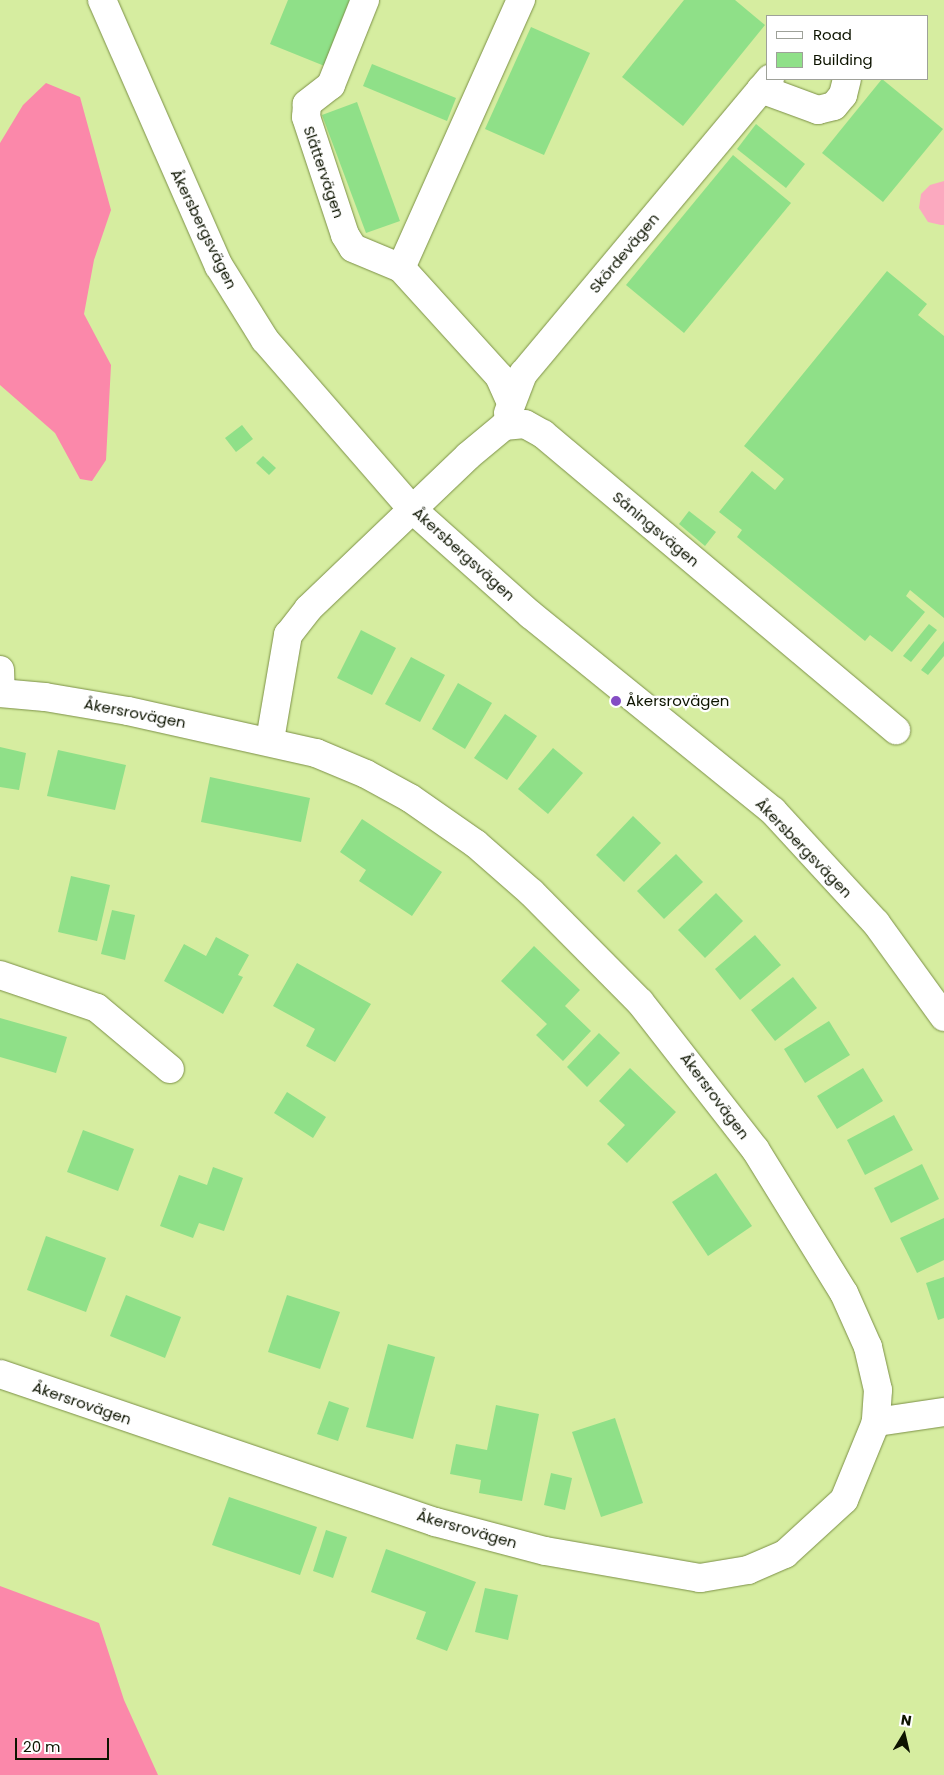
<!DOCTYPE html>
<meta charset="utf-8">
<style>
body{margin:0}
#map{position:relative;width:944px;height:1775px;overflow:hidden;background:#d6eda0;font-family:Poppins,sans-serif}
div>[style]{position:absolute}
[style*='--x']{left:calc(var(--x)*1px);top:calc(var(--y)*1px);width:calc(var(--w)*1px);rotate:calc(var(--a)*1deg)}
.green>*{inset:0;background:#fba9bf}
.forest>*{inset:0;background:#fb88aa}
.building>*{inset:0;background:#8fe088}
.roads{filter:drop-shadow(0 0 1px #7c9047) drop-shadow(0 0 1px #7c9047)}
.street>*{height:28px;margin:-14px;padding:0 14px;transform-origin:14px;border-radius:14px;background:#fff}
.dots>*{width:14px;height:14px;translate:-50% -50%;box-sizing:border-box;border:2px solid #fff;border-radius:50%}
span{translate:-50% -50%;white-space:nowrap;text-align:center;line-height:1.15;-webkit-text-stroke:4.5px #fff;paint-order:stroke}
.street-label{font-size:15px;color:#0d1400}
.poi-label{font-size:15px;color:#0d1400}
.left{translate:0 -50%;text-align:left}
.legend{position:absolute;left:766px;top:15px;width:162px;height:65px;box-sizing:border-box;background:#fff;border:1px solid #9ea199;margin:0;padding:6px 9px;list-style:none;font-size:15px;color:#0d1400}
.legend li{display:flex;align-items:center;gap:10px;height:25px}
.legend b{width:25px;border:1px solid #9ea199}
.north{position:absolute;left:879px;top:1710px;width:50px;height:50px;-webkit-text-stroke:4px #fff;paint-order:stroke;rotate:9deg;font-size:14px;font-weight:700;line-height:20px;text-align:center;color:#0d1400}
.north::after{content:'';display:block;margin:auto;width:18px;height:22px;background:#0d1400;clip-path:polygon(50% 0,100% 100%,50% 72%,0 100%)}
.scale{position:absolute;left:15px;top:1738px;width:94px;height:22px;box-sizing:border-box;border:2px solid #0d1400;border-top:0;padding-left:6px;font-size:15px;line-height:18px;white-space:nowrap;color:#0d1400;-webkit-text-stroke:4px #fff;paint-order:stroke}
</style>
<div id="map">
<div class="green">
<i style="clip-path:polygon(944px 181px,944px 225px,941px 225px,928px 222px,919px 208px,921px 194px,930px 185px)"></i>
</div>
<div class="forest">
<i style="clip-path:polygon(46px 83px,80px 97px,111px 210px,94px 260px,84px 314px,111px 365px,106px 460px,92px 481px,80px 479px,55px 433px,0 385px,0 143px,23px 105px)"></i>
<i style="clip-path:polygon(0 1586px,99px 1623px,124px 1700px,158px 1775px,0 1775px)"></i>
</div>
<div class="building">
<i style="clip-path:polygon(288px 0,355px 0,327px 67px,270px 44px)"></i>
<i style="clip-path:polygon(684px 0,735px 0,765px 25px,683px 126px,622px 77px)"></i>
<i style="clip-path:polygon(531px 27px,590px 53px,544px 155px,485px 129px)"></i>
<i style="clip-path:polygon(372px 64px,456px 98px,447px 121px,363px 86px)"></i>
<i style="clip-path:polygon(882px 79px,943px 129px,883px 202px,822px 153px)"></i>
<i style="clip-path:polygon(357px 102px,400px 221px,366px 233px,322px 115px)"></i>
<i style="clip-path:polygon(756px 124px,805px 164px,786px 188px,737px 149px)"></i>
<i style="clip-path:polygon(733px 155px,791px 203px,684px 333px,626px 285px)"></i>
<i style="clip-path:polygon(887px 271px,927px 304px,918px 315px,944px 336px,944px 618px,910px 590px,906px 596px,925px 612px,892px 652px,870px 635px,865px 641px,737px 537px,742px 530px,719px 512px,752px 471px,775px 490px,784px 479px,744px 446px)"></i>
<i style="clip-path:polygon(242px 425px,253px 439px,236px 452px,225px 438px)"></i>
<i style="clip-path:polygon(263px 456px,276px 468px,269px 475px,256px 463px)"></i>
<i style="clip-path:polygon(689px 511px,716px 532px,705px 546px,679px 524px)"></i>
<i style="clip-path:polygon(929px 624px,937px 630px,911px 662px,903px 656px)"></i>
<i style="clip-path:polygon(361px 630px,396px 648px,372px 695px,337px 678px)"></i>
<i style="clip-path:polygon(944px 641px,944px 656px,928px 675px,921px 670px)"></i>
<i style="clip-path:polygon(411px 657px,445px 675px,420px 722px,385px 704px)"></i>
<i style="clip-path:polygon(458px 683px,492px 703px,465px 749px,432px 729px)"></i>
<i style="clip-path:polygon(505px 714px,537px 736px,507px 780px,474px 758px)"></i>
<i style="clip-path:polygon(0 747px,26px 753px,19px 790px,0 787px)"></i>
<i style="clip-path:polygon(553px 748px,583px 773px,548px 814px,518px 789px)"></i>
<i style="clip-path:polygon(58px 750px,126px 765px,115px 810px,47px 796px)"></i>
<i style="clip-path:polygon(210px 777px,310px 798px,301px 842px,201px 822px)"></i>
<i style="clip-path:polygon(633px 816px,661px 843px,624px 882px,596px 855px)"></i>
<i style="clip-path:polygon(362px 819px,442px 872px,412px 916px,359px 881px,366px 870px,340px 852px)"></i>
<i style="clip-path:polygon(676px 854px,703px 882px,664px 919px,637px 891px)"></i>
<i style="clip-path:polygon(71px 876px,110px 885px,97px 941px,58px 932px)"></i>
<i style="clip-path:polygon(716px 893px,743px 921px,705px 958px,678px 930px)"></i>
<i style="clip-path:polygon(112px 910px,135px 915px,125px 960px,101px 954px)"></i>
<i style="clip-path:polygon(755px 935px,781px 965px,740px 1000px,715px 969px)"></i>
<i style="clip-path:polygon(216px 937px,249px 955px,238px 975px,243px 977px,223px 1014px,164px 981px,184px 944px,206px 956px)"></i>
<i style="clip-path:polygon(534px 946px,580px 990px,565px 1006px,591px 1031px,563px 1061px,536px 1035px,547px 1024px,501px 981px)"></i>
<i style="clip-path:polygon(297px 963px,371px 1004px,335px 1062px,306px 1046px,315px 1029px,273px 1006px)"></i>
<i style="clip-path:polygon(793px 977px,817px 1008px,775px 1041px,751px 1010px)"></i>
<i style="clip-path:polygon(0 1018px,67px 1037px,56px 1073px,0 1057px)"></i>
<i style="clip-path:polygon(829px 1021px,850px 1055px,805px 1083px,784px 1049px)"></i>
<i style="clip-path:polygon(599px 1033px,620px 1053px,587px 1087px,567px 1067px)"></i>
<i style="clip-path:polygon(630px 1068px,676px 1112px,627px 1163px,607px 1144px,625px 1125px,599px 1101px)"></i>
<i style="clip-path:polygon(863px 1068px,883px 1101px,837px 1129px,817px 1096px)"></i>
<i style="clip-path:polygon(287px 1092px,326px 1117px,313px 1138px,274px 1113px)"></i>
<i style="clip-path:polygon(894px 1115px,913px 1150px,865px 1175px,847px 1140px)"></i>
<i style="clip-path:polygon(83px 1130px,134px 1149px,118px 1191px,67px 1172px)"></i>
<i style="clip-path:polygon(922px 1164px,939px 1199px,891px 1223px,874px 1188px)"></i>
<i style="clip-path:polygon(213px 1167px,243px 1178px,224px 1231px,199px 1223px,193px 1238px,160px 1226px,179px 1175px,207px 1185px)"></i>
<i style="clip-path:polygon(716px 1173px,752px 1226px,708px 1256px,672px 1202px)"></i>
<i style="clip-path:polygon(944px 1218px,944px 1260px,917px 1273px,900px 1238px)"></i>
<i style="clip-path:polygon(46px 1236px,106px 1258px,86px 1312px,27px 1290px)"></i>
<i style="clip-path:polygon(944px 1277px,944px 1318px,938px 1320px,926px 1283px)"></i>
<i style="clip-path:polygon(126px 1295px,181px 1317px,165px 1358px,110px 1336px)"></i>
<i style="clip-path:polygon(287px 1295px,340px 1312px,320px 1369px,268px 1352px)"></i>
<i style="clip-path:polygon(388px 1344px,435px 1357px,413px 1439px,366px 1427px)"></i>
<i style="clip-path:polygon(329px 1401px,349px 1408px,338px 1441px,317px 1434px)"></i>
<i style="clip-path:polygon(496px 1405px,539px 1414px,522px 1501px,479px 1493px,481px 1480px,450px 1474px,456px 1444px,487px 1450px)"></i>
<i style="clip-path:polygon(615px 1418px,643px 1503px,601px 1517px,572px 1432px)"></i>
<i style="clip-path:polygon(551px 1473px,572px 1478px,565px 1510px,544px 1505px)"></i>
<i style="clip-path:polygon(229px 1497px,317px 1527px,300px 1575px,212px 1545px)"></i>
<i style="clip-path:polygon(326px 1530px,347px 1537px,333px 1578px,313px 1571px)"></i>
<i style="clip-path:polygon(386px 1549px,476px 1582px,447px 1651px,416px 1639px,426px 1612px,371px 1592px)"></i>
<i style="clip-path:polygon(485px 1588px,518px 1595px,508px 1640px,475px 1632px)"></i>
</div>
<div class="roads">
<div class="street">
<i style="--x:102;--y:0;--w:291;--a:66.3"></i>
<i style="--x:219;--y:266;--w:87;--a:58.1"></i>
<i style="--x:265;--y:340;--w:224;--a:49"></i>
<i style="--x:412;--y:509;--w:159;--a:41.7"></i>
<i style="--x:531;--y:615;--w:311;--a:39"></i>
<i style="--x:773;--y:811;--w:152;--a:47.4"></i>
<i style="--x:876;--y:923;--w:116;--a:54.1"></i>
<i style="--x:365;--y:0;--w:92;--a:111.8"></i>
<i style="--x:331;--y:85;--w:31;--a:142"></i>
<i style="--x:307;--y:104;--w:13;--a:94"></i>
<i style="--x:306;--y:117;--w:124;--a:71.7"></i>
<i style="--x:345;--y:235;--w:15;--a:58"></i>
<i style="--x:353;--y:248;--w:52;--a:22.6"></i>
<i style="--x:401;--y:268;--w:146;--a:47.8"></i>
<i style="--x:499;--y:376;--w:30;--a:66"></i>
<i style="--x:761;--y:89;--w:61;--a:20.2"></i>
<i style="--x:818;--y:110;--w:16;--a:-14"></i>
<i style="--x:834;--y:106;--w:14;--a:-51"></i>
<i style="--x:843;--y:95;--w:16;--a:-76"></i>
<i style="--x:401;--y:268;--w:294;--a:-65.9"></i>
<i style="--x:508;--y:413;--w:42;--a:-69"></i>
<i style="--x:523;--y:374;--w:385;--a:-50.1"></i>
<i style="--x:0;--y:670;--w:23;--a:88"></i>
<i style="--x:0;--y:693;--w:45;--a:5.1"></i>
<i style="--x:45;--y:697;--w:84;--a:9.6"></i>
<i style="--x:128;--y:711;--w:193;--a:12.6"></i>
<i style="--x:316;--y:753;--w:54;--a:22.8"></i>
<i style="--x:366;--y:774;--w:50;--a:28.6"></i>
<i style="--x:410;--y:798;--w:80;--a:34.9"></i>
<i style="--x:476;--y:844;--w:74;--a:41.2"></i>
<i style="--x:532;--y:893;--w:153;--a:45.3"></i>
<i style="--x:640;--y:1002;--w:187;--a:52"></i>
<i style="--x:755;--y:1149;--w:169;--a:58.3"></i>
<i style="--x:844;--y:1293;--w:59;--a:66"></i>
<i style="--x:868;--y:1347;--w:44;--a:76.9"></i>
<i style="--x:878;--y:1390;--w:32;--a:94"></i>
<i style="--x:876;--y:1422;--w:84;--a:112.3"></i>
<i style="--x:844;--y:1500;--w:80;--a:137.5"></i>
<i style="--x:785;--y:1554;--w:40;--a:156.6"></i>
<i style="--x:748;--y:1570;--w:49;--a:170.5"></i>
<i style="--x:700;--y:1578;--w:157;--a:-170.1"></i>
<i style="--x:545;--y:1551;--w:114;--a:-165.2"></i>
<i style="--x:435;--y:1522;--w:459;--a:-161.2"></i>
<i style="--x:270;--y:740;--w:107;--a:-80.3"></i>
<i style="--x:288;--y:635;--w:33;--a:-52"></i>
<i style="--x:308;--y:609;--w:221;--a:-43.7"></i>
<i style="--x:468;--y:456;--w:47;--a:-39.8"></i>
<i style="--x:504;--y:426;--w:21;--a:-5"></i>
<i style="--x:525;--y:424;--w:21;--a:29"></i>
<i style="--x:543;--y:434;--w:461;--a:40"></i>
<i style="--x:0;--y:975;--w:102;--a:18.8"></i>
<i style="--x:97;--y:1008;--w:95;--a:39.9"></i>
<i style="--x:876;--y:1422;--w:69;--a:-8.4"></i>
</div>
</div>
<div class="dots">
<i style="left:616px;top:701px;background:#844dc4"></i>
</div>
<div class="street-label">
<span style="left:324px;top:172px;rotate:71deg">Slåttervägen</span>
<span style="left:204px;top:229px;rotate:64deg">Åkersbergsvägen</span>
<span style="left:624px;top:253px;rotate:-50deg">Skördevägen</span>
<span style="left:656px;top:529px;rotate:40deg">Såningsvägen</span>
<span style="left:464px;top:554px;rotate:42deg">Åkersbergsvägen</span>
<span style="left:135px;top:713px;rotate:11deg">Åkersrovägen</span>
<span style="left:804px;top:848px;rotate:46deg">Åkersbergsvägen</span>
<span style="left:715px;top:1096px;rotate:53deg">Åkersrovägen</span>
<span style="left:82px;top:1403px;rotate:19deg">Åkersrovägen</span>
<span style="left:467px;top:1529px;rotate:16deg">Åkersrovägen</span>
</div>
<div class="poi-label">
<span class="left" style="left:626px;top:701px">Åkersrovägen</span>
</div>
<ul class="legend">
<li><b style="height:6px;background:#fff"></b>Road</li>
<li><b style="height:14px;background:#8fe088"></b>Building</li>
</ul>
<div class="north">N</div>
<div class="scale">20 m</div>
</div>
